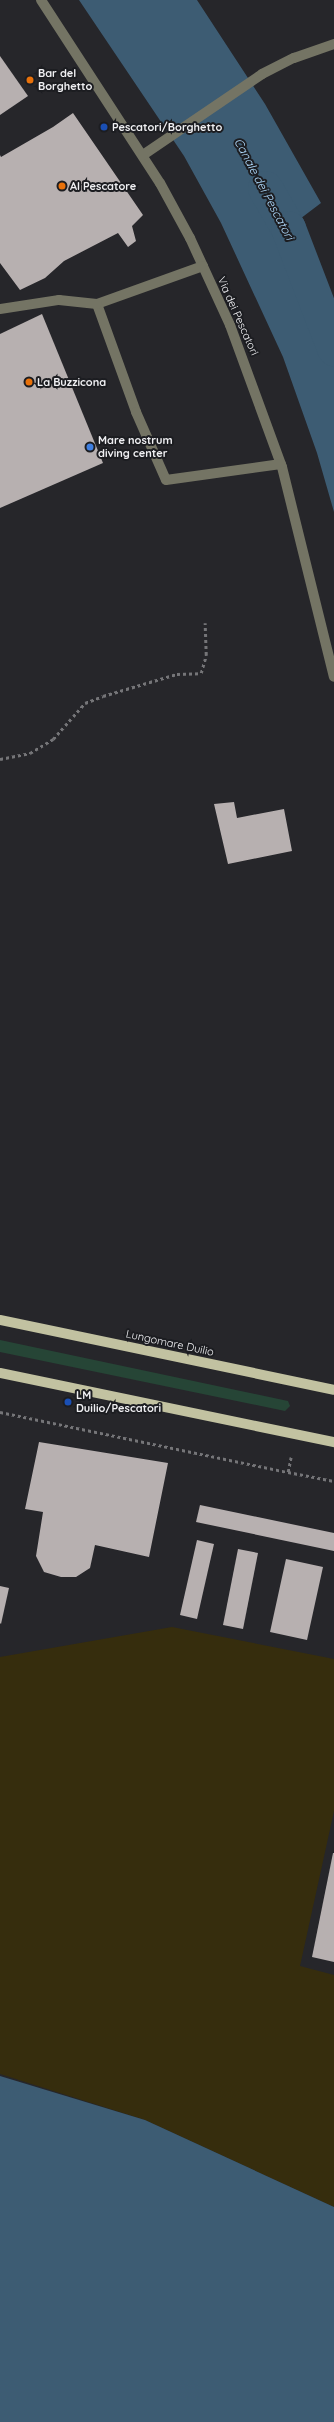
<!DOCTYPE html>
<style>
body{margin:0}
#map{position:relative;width:334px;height:2422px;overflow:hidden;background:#26262a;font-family:Quicksand,sans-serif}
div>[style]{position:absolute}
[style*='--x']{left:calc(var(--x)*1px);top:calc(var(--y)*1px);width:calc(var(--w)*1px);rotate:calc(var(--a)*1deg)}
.green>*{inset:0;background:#264536}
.sand>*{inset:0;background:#362d0d}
.water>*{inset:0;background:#3d5c73}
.canal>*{height:35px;margin:-17.5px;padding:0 17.5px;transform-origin:17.5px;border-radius:17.5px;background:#3d5c73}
.building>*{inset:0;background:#b7b0b0}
.path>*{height:2.5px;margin-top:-1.25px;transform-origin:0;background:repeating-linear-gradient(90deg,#757578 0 3px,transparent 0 6px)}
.minor>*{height:10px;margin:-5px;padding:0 5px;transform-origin:5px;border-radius:5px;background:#747464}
.major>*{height:10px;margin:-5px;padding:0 5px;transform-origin:5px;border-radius:5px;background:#c2c2a1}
.dots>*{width:11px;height:11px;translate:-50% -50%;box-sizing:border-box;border:2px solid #1c1d21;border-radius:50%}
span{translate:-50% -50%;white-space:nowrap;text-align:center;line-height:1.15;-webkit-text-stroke:4px #1c1d21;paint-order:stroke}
.poi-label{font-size:11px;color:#f0f0f3;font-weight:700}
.left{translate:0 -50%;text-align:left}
.street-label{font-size:11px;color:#f0f0f3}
.water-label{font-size:12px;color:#b0dbfe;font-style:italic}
</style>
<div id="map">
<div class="green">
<i style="clip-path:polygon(0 1340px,288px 1401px,290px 1406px,285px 1411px,0 1352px)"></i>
</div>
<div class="sand">
<i style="clip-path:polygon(172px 1627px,334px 1659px,334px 1811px,300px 1966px,334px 1975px,334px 2207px,145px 2120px,0 2074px,0 1657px)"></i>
</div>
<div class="water">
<i style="clip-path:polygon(79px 0,197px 0,265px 104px,321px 203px,288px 228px,330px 334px,334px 331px,334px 512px,317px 453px,283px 357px,221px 223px,184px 156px)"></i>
<i style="clip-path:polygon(0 2076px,145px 2120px,334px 2207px,334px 2422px,0 2422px)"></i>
</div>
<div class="canal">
<i style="--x:265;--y:188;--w:46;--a:60.1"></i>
<i style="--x:288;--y:228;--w:129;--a:69"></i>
</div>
<div class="building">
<i style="clip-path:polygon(0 56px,28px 96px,0 115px)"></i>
<i style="clip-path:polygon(73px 113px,143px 215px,132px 226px,136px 241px,128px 247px,118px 233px,64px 261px,45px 278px,20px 290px,0 263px,0 155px,1px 157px,53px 127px)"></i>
<i style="clip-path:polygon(42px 314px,103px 463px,0 508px,0 334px)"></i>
<i style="clip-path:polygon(234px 802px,237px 818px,284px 809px,292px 851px,228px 864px,214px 804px)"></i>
<i style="clip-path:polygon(39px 1442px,168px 1463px,149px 1557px,95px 1545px,90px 1568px,76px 1577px,61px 1577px,44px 1572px,36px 1556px,43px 1512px,25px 1509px)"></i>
<i style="clip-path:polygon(200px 1505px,334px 1533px,334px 1551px,196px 1522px)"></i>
<i style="clip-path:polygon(197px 1540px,214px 1544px,197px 1619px,180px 1615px)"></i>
<i style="clip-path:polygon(238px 1549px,258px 1553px,243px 1629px,223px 1625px)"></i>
<i style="clip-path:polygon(286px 1559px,323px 1567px,307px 1640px,270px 1632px)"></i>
<i style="clip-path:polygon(0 1586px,9px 1588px,1px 1624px,0 1623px)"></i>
<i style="clip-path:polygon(333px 1853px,334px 1853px,334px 1962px,312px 1957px)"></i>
</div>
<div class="path">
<i style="--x:0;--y:759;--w:31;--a:-11"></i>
<i style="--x:30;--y:753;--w:27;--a:-31"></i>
<i style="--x:53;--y:739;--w:48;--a:-48.4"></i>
<i style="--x:85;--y:703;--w:19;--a:-21"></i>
<i style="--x:103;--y:696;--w:77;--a:-16.6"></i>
<i style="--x:177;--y:674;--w:24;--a:-2"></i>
<i style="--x:201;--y:673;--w:19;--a:-74"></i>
<i style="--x:206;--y:655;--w:32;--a:-92"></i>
<i style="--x:0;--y:1412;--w:294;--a:11.8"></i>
<i style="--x:288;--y:1472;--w:15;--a:-79"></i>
<i style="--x:288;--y:1472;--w:47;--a:11.1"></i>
</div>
<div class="minor">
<i style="--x:41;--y:0;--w:218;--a:57"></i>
<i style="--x:160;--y:183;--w:63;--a:61.4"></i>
<i style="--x:190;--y:238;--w:96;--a:65.3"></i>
<i style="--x:230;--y:325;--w:151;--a:69.9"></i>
<i style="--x:282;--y:467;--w:216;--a:76.1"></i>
<i style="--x:143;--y:155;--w:144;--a:-34.2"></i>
<i style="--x:262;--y:74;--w:36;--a:-27"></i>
<i style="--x:294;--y:58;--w:42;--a:-19.3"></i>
<i style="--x:203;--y:266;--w:113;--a:160.3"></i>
<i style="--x:97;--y:304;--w:115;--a:70.1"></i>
<i style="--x:136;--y:412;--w:74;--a:66.2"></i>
<i style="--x:166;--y:480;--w:116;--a:-7.9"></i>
<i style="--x:0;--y:309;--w:60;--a:-8.7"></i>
<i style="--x:59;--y:300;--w:38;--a:6"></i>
</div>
<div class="major">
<i style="--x:0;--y:1320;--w:341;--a:11.8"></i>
<i style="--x:0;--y:1373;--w:341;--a:11.7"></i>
</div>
<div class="dots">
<i style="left:30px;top:80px;background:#e8710a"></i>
<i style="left:104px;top:127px;background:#1a4fb4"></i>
<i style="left:62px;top:186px;background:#e8710a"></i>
<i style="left:29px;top:382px;background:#e8710a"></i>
<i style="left:90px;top:447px;background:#3f7fe0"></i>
<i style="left:68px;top:1402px;background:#1a4fb4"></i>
</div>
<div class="poi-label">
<span class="left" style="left:38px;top:80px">Bar del<br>Borghetto</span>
<span class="left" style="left:112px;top:127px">Pescatori/Borghetto</span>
<span class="left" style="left:70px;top:186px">Al Pescatore</span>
<span class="left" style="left:37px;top:382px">La Buzzicona</span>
<span class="left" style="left:98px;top:447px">Mare nostrum<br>diving center</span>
<span class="left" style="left:76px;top:1402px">LM<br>Duilio/Pescatori</span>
</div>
<div class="street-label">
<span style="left:238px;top:316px;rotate:66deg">Via dei Pescatori</span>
<span style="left:170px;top:1343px;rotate:12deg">Lungomare Duilio</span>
</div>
<div class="water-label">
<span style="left:264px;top:189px;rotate:62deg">Canale dei Pescatori</span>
</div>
</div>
